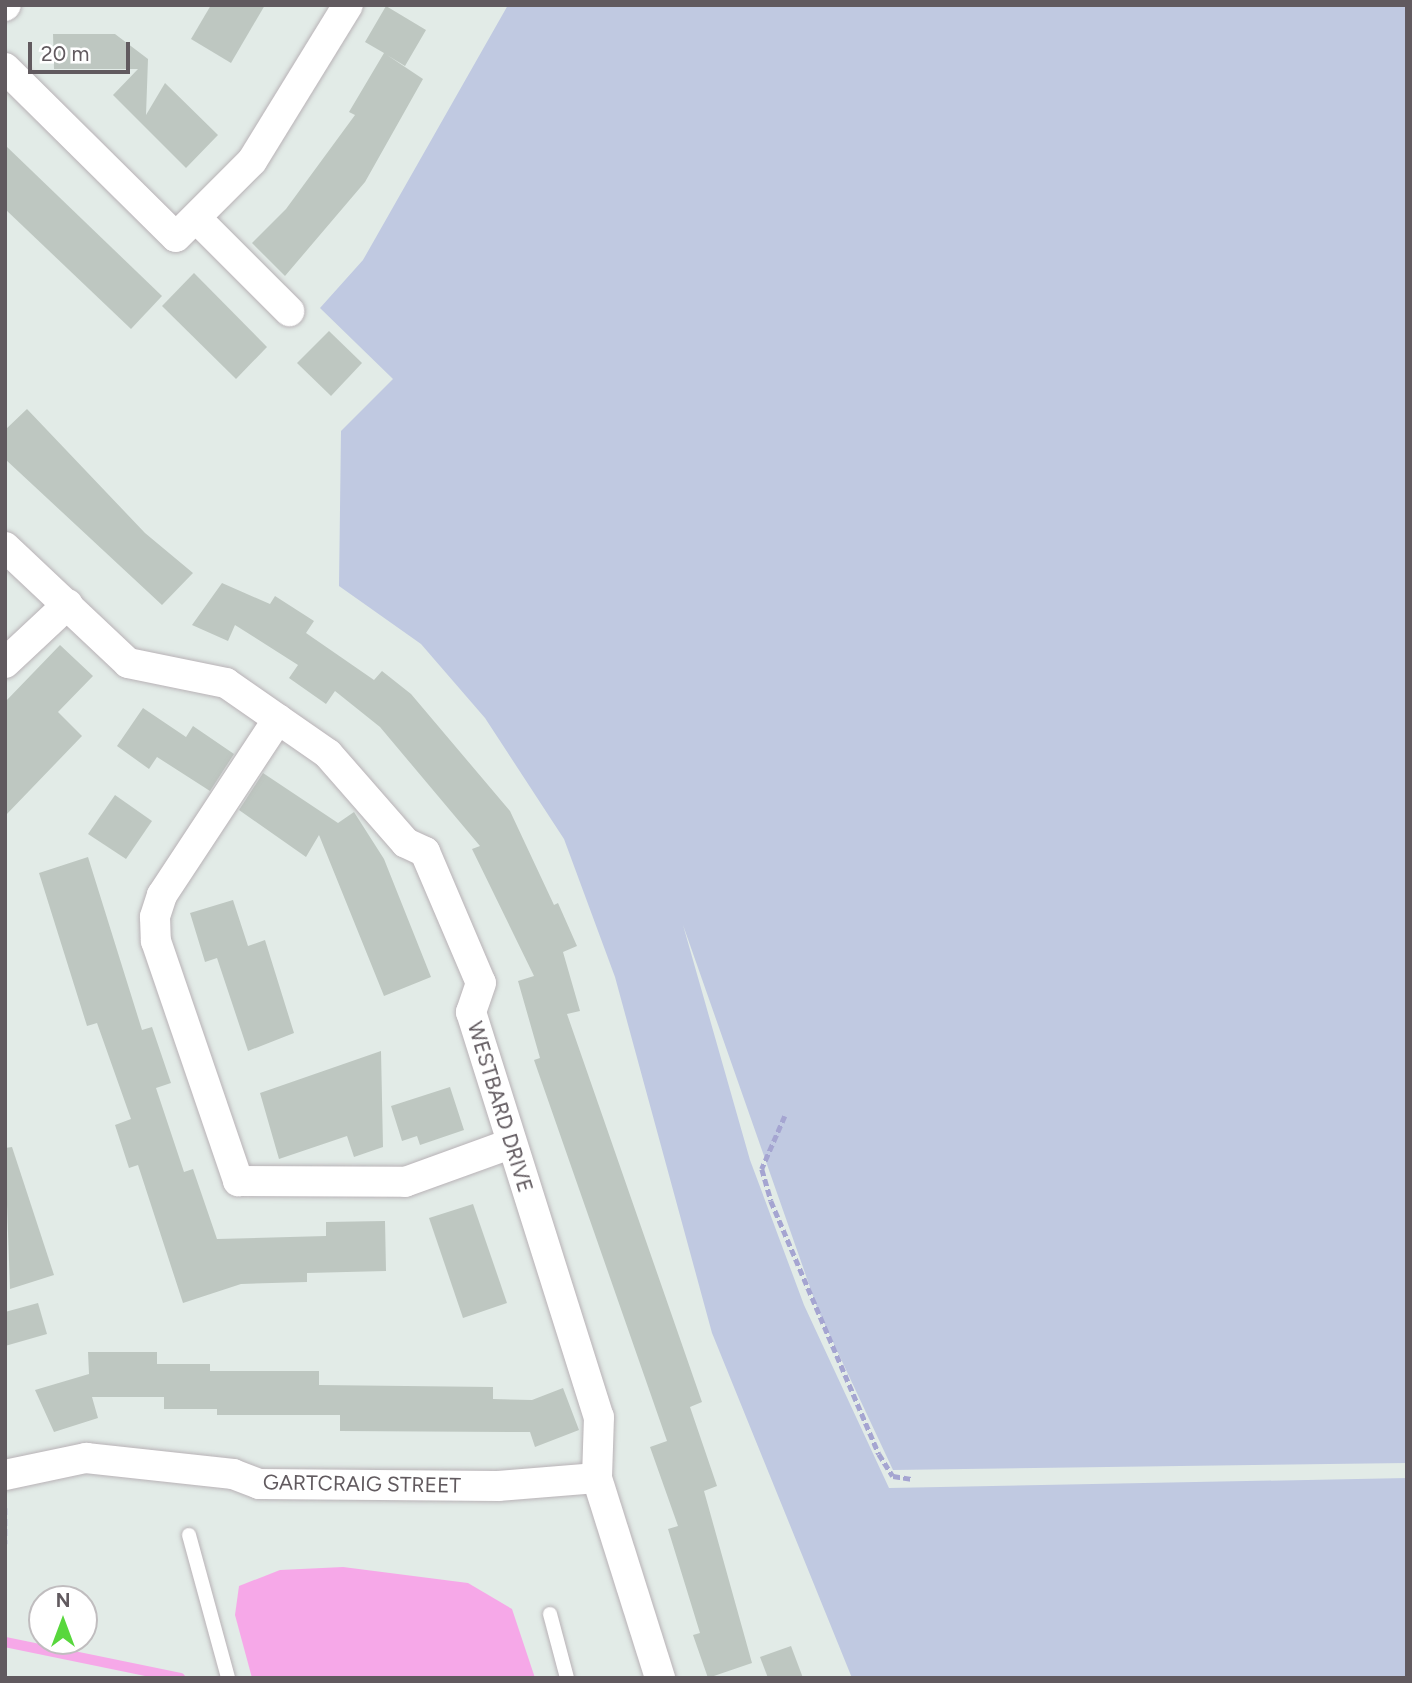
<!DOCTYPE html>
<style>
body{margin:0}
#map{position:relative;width:1412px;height:1683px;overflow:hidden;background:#e2ebe7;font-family:Figtree,sans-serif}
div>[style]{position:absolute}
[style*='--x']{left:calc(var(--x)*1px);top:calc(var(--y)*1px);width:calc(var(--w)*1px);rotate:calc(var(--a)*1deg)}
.green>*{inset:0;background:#c0c9e1}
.water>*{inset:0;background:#f6a8e8}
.stream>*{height:10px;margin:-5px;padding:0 5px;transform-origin:5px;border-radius:5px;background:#f6a8e8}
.building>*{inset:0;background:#bec7c1}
.path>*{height:4.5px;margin-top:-2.25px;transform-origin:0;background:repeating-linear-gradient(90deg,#a5a5d1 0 7px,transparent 0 10.5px)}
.roads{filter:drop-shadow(0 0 2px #b8b2b6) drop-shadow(0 0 2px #b8b2b6)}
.lane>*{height:14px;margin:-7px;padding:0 7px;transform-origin:7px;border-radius:7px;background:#fff}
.street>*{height:30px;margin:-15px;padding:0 15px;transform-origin:15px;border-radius:15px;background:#fff}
span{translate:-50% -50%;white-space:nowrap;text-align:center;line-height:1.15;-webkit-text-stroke:5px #fff;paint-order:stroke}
.street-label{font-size:21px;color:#615a5f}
.frame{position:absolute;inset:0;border:7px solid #615a5f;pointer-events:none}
.north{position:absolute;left:28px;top:1585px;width:70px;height:70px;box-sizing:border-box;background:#fff;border:2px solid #c0bdbf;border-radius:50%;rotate:0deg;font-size:19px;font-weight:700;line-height:28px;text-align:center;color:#615a5f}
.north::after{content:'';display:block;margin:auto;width:24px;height:32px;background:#58d73d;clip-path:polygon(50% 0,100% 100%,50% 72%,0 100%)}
.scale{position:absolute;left:28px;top:42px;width:102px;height:32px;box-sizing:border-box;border:4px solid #615a5f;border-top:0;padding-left:9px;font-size:21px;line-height:24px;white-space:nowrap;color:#615a5f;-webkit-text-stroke:5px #fff;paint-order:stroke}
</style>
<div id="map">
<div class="green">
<i style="clip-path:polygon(508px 5px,1407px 5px,1407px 1463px,893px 1470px,818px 1310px,683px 925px,750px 1160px,804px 1305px,889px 1488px,1407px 1478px,1407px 1678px,852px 1678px,712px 1333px,615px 977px,564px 839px,485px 718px,421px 644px,339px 586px,341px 431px,393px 379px,320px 308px,363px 260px)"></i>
</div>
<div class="water">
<i style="clip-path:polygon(343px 1567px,468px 1583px,512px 1609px,535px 1678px,252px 1678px,235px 1615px,239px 1586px,280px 1570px)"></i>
</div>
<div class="stream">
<i style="--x:5;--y:1642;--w:179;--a:11.6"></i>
</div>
<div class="building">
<i style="clip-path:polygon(211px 5px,265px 5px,231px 63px,191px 39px)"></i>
<i style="clip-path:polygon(386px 6px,426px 30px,405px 66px,387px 55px,423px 79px,365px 182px,285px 276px,252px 243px,286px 209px,355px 115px,349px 112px,384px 53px,365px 42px)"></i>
<i style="clip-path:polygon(53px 34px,115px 34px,148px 59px,146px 115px,165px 83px,218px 135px,186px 168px,113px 95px,138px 69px,54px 69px)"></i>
<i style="clip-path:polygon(5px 145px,162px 296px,131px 329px,5px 209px)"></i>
<i style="clip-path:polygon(194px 273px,267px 347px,236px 379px,162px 306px)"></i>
<i style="clip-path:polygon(329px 331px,362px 363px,331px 396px,297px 363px)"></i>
<i style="clip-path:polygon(27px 409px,145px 533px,193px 573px,162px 605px,5px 459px,5px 430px)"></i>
<i style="clip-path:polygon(222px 583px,270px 604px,275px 596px,314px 621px,306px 633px,374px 680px,382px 671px,411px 694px,510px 811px,554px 905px,558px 903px,577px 946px,563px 952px,580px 1011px,567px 1014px,702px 1402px,690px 1407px,717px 1486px,704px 1491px,752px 1663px,708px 1678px,693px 1635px,700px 1633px,668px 1529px,678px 1526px,650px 1447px,667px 1441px,534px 1060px,540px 1058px,518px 981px,534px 976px,472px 849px,480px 846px,380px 727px,335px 691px,326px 704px,289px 678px,298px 665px,235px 625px,228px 641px,192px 625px)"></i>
<i style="clip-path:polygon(60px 645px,93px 676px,58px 712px,82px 736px,5px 816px,5px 702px)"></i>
<i style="clip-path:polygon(143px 708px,186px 737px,193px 726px,234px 754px,210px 791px,157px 757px,149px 769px,117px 746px)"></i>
<i style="clip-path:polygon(263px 773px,338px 823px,354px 812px,384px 859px,431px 977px,384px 996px,319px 835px,306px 857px,239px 810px)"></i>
<i style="clip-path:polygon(115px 795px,152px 821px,126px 859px,88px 834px)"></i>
<i style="clip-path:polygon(88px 857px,142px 1030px,152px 1027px,171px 1083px,156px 1088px,184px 1172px,193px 1169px,217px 1239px,326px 1236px,326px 1222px,385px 1221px,386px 1271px,307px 1273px,307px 1282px,241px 1284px,183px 1303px,138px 1165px,129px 1168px,115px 1125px,131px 1119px,97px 1023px,87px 1026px,39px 873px)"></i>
<i style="clip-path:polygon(233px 900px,248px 946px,265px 940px,294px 1033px,248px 1051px,217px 958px,205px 962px,190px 913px)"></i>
<i style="clip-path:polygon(381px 1051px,383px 1147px,354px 1157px,347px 1136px,279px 1159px,260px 1093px)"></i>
<i style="clip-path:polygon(450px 1087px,464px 1130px,420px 1145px,417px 1136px,402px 1141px,391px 1106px)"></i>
<i style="clip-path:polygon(12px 1147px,54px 1275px,10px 1289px,5px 1148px)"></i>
<i style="clip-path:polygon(473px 1204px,507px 1303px,463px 1318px,429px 1218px)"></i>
<i style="clip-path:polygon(38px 1303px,47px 1334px,5px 1346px,5px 1312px)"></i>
<i style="clip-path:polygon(88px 1352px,157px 1352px,157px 1364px,210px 1364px,210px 1371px,319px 1371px,319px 1385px,493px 1387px,493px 1399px,532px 1400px,563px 1388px,579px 1430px,535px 1447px,530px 1432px,340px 1431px,340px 1415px,217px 1415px,217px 1409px,164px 1409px,164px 1397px,92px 1397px,98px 1418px,54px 1432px,35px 1390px,89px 1374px)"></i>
<i style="clip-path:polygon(791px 1646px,803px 1678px,768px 1678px,760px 1657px)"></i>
</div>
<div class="path">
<i style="--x:785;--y:1116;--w:58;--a:113.5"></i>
<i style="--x:762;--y:1169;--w:33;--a:74"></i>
<i style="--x:771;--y:1201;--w:275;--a:66.9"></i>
<i style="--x:879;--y:1454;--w:26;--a:58"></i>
<i style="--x:893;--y:1476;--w:20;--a:9"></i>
<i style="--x:5;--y:1508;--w:36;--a:90"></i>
</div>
<div class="roads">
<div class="lane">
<i style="--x:189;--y:1535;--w:148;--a:74.7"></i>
<i style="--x:550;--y:1614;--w:66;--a:75.1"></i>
</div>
<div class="street">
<i style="--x:5;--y:6;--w:1;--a:-45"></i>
<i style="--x:5;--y:68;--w:240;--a:44.7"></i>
<i style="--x:176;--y:237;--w:107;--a:-45"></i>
<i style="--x:252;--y:161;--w:183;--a:-58.4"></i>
<i style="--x:196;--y:218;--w:132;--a:45"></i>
<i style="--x:5;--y:547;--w:169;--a:43.3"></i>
<i style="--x:128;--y:663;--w:100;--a:11.5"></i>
<i style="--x:226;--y:683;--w:124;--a:34.8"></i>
<i style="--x:328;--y:754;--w:118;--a:48.8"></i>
<i style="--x:406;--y:843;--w:21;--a:25"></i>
<i style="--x:425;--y:852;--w:142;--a:66.9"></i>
<i style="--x:481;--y:983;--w:31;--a:109"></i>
<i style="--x:471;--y:1012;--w:425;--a:72.5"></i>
<i style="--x:599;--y:1417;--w:61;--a:91.9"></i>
<i style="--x:597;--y:1478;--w:210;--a:72.5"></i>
<i style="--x:5;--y:663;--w:86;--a:-43.1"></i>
<i style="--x:278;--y:719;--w:211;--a:123.4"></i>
<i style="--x:162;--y:895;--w:23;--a:108"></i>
<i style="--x:155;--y:917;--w:24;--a:88"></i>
<i style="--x:156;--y:941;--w:254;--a:71.1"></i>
<i style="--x:238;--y:1181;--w:167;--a:0.3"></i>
<i style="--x:405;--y:1182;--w:112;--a:-19.9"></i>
<i style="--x:5;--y:1475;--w:83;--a:-11.9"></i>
<i style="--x:86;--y:1458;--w:148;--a:6.2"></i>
<i style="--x:233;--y:1474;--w:28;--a:21"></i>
<i style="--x:259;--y:1484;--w:239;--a:0.5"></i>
<i style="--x:498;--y:1486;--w:99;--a:-4.6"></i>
</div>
</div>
<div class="street-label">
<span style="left:500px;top:1107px;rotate:73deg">WESTBARD DRIVE</span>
<span style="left:362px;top:1484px;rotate:1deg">GARTCRAIG STREET</span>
</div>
<div class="frame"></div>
<div class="north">N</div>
<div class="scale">20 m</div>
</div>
